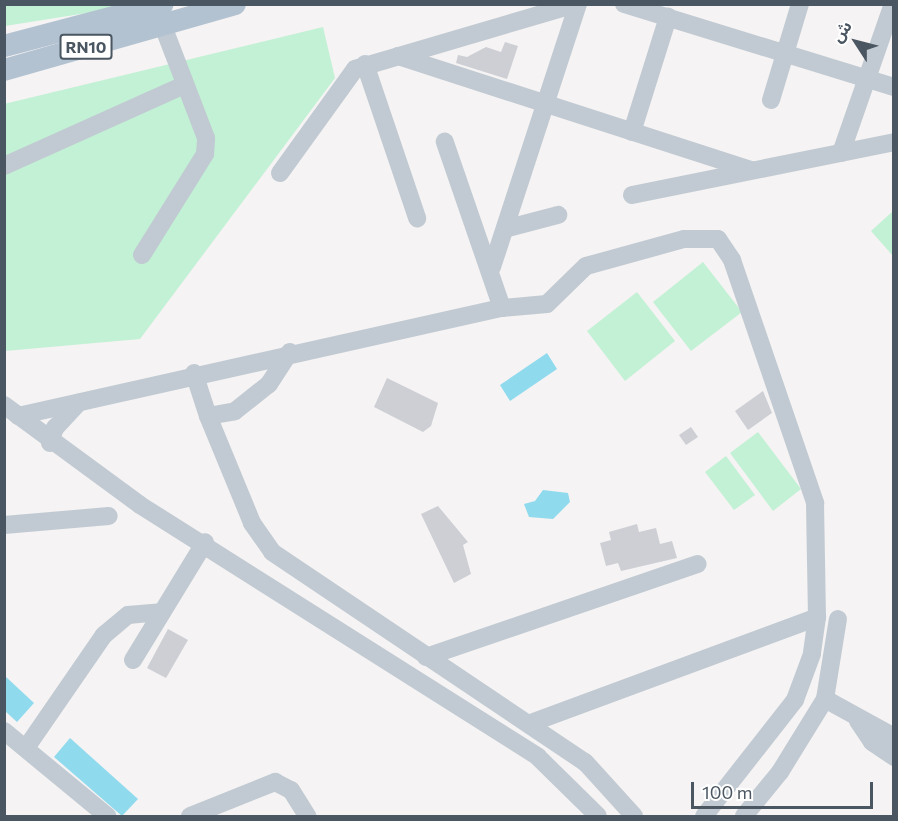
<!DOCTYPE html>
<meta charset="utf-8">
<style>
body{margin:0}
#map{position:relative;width:898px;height:821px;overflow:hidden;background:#f5f3f3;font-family:Commissioner,"Noto Sans Arabic",sans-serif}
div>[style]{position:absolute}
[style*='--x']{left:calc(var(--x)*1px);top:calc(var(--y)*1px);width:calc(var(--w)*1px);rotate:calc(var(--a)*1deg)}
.green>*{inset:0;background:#c3f1d5}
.water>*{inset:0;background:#90daee}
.building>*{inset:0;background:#cdcfd5}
.minor>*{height:18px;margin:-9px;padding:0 9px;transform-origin:9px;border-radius:9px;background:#c1cad2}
.major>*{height:22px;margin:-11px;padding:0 11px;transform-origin:11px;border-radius:11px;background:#b3c2d1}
span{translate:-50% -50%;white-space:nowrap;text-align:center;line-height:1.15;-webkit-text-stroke:5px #fff;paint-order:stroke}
.shield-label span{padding:2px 4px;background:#fff;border:2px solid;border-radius:4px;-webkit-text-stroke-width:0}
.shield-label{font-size:16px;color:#4a5661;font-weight:700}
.frame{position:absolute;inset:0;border:6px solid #4a5661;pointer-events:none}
.north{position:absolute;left:826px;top:12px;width:60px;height:60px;-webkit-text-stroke:4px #fff;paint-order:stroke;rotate:306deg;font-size:16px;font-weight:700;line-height:24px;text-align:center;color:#4a5661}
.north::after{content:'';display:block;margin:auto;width:21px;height:27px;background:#4a5661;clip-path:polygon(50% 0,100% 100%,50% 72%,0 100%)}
.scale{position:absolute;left:691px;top:782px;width:182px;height:27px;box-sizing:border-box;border:3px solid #4a5661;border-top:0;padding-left:8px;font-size:18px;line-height:21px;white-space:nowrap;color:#4a5661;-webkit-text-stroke:4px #fff;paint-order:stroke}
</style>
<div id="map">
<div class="green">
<i style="clip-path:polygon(5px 5px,137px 5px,5px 26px)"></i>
<i style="clip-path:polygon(323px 27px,335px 78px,140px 339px,5px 351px,4px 104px)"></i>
<i style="clip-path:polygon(893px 211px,893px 256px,871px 231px)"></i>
<i style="clip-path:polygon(703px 262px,742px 312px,691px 351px,653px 302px)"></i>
<i style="clip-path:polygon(637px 292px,675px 341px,625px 381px,587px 331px)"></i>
<i style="clip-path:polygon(758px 432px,801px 489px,773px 511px,730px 453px)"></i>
<i style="clip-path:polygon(726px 456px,755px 495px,734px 510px,705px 472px)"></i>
</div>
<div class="water">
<i style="clip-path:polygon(547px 353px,557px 369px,510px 401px,500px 385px)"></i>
<i style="clip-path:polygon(543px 490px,568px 493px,570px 502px,553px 519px,529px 517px,524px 504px,535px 501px)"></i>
<i style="clip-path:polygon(5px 676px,34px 703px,17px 722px,5px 711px)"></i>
<i style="clip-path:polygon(70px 738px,138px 799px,122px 816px,54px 757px)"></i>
</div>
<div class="building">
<i style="clip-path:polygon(505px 42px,518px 46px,507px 79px,456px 63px,458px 55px,467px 57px,486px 47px,501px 52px)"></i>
<i style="clip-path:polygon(387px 378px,438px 403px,431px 426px,423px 432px,374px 407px)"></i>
<i style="clip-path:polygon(763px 391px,772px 413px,748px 430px,735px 411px)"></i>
<i style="clip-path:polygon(691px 427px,698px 437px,686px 445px,679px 435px)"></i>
<i style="clip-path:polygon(438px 506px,468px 542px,463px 545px,471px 574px,454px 583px,421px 514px)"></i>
<i style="clip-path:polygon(637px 524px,639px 532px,656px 528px,660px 544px,672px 541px,677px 558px,621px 571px,618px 563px,606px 566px,600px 543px,611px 540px,609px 532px)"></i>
<i style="clip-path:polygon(168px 629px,188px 640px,166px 678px,147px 668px)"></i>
</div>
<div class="minor">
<i style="--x:624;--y:4;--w:282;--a:17.1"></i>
<i style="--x:398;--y:56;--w:371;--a:17.9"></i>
<i style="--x:365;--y:64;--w:163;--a:71.3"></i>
<i style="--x:771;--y:100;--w:100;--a:-73.2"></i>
<i style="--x:632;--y:132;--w:121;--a:-72.6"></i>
<i style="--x:841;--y:153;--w:158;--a:-70.8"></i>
<i style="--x:4;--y:166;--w:197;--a:-24.2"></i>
<i style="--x:280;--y:173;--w:128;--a:-54.2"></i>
<i style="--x:355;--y:69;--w:230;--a:-16.4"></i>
<i style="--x:632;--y:195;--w:267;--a:-11.4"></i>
<i style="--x:508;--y:228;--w:52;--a:-14.6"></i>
<i style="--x:142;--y:255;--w:119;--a:-58"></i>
<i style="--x:205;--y:154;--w:16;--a:-86"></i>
<i style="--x:206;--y:138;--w:120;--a:-111"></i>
<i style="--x:492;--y:267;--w:277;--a:-71.9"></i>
<i style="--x:502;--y:308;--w:45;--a:-5.1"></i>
<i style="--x:547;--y:304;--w:54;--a:-44.3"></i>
<i style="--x:586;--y:266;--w:102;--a:-15.4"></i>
<i style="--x:684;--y:239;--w:34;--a:0"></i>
<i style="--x:718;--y:239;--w:25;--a:56"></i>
<i style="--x:732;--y:260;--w:257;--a:71.1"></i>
<i style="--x:815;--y:503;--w:114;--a:89"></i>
<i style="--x:817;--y:617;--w:37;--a:98"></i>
<i style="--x:812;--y:654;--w:49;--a:110.3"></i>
<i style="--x:795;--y:700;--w:147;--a:128.1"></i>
<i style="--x:194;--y:373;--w:45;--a:72"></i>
<i style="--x:208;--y:416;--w:27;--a:-10"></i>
<i style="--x:235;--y:411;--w:43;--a:-38.5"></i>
<i style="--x:269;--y:384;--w:38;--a:-57"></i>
<i style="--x:4;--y:405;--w:169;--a:36.3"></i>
<i style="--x:140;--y:505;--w:471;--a:32.3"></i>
<i style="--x:538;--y:757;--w:84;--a:44.5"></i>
<i style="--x:18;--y:416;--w:496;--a:-12.6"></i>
<i style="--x:502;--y:308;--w:176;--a:-109"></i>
<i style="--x:208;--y:416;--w:116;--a:67.6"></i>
<i style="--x:252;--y:523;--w:35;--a:55"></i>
<i style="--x:272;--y:552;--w:377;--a:33.9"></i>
<i style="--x:585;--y:762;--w:73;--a:47.8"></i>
<i style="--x:50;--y:443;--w:16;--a:-72"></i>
<i style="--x:55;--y:428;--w:35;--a:-47"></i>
<i style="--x:4;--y:525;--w:105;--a:-4.9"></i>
<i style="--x:426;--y:657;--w:287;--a:-18.9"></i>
<i style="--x:133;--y:660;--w:138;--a:-58.6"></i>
<i style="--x:825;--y:699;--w:79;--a:28.8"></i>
<i style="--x:858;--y:721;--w:25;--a:56"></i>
<i style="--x:872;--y:742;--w:27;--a:34"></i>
<i style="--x:531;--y:723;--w:305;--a:-20.3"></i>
<i style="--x:4;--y:731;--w:134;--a:39.5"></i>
<i style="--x:26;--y:748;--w:137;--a:-55.4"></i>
<i style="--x:104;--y:635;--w:31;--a:-40"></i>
<i style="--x:128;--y:615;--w:33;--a:-5"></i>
<i style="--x:190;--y:816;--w:92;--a:-21.8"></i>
<i style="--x:275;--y:782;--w:18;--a:27"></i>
<i style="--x:291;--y:790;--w:31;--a:58"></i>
<i style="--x:744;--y:816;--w:57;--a:-50.7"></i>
<i style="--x:780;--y:772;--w:86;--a:-58.3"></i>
<i style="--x:825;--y:699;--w:81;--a:-80.8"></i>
</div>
<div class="major">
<i style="--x:4;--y:46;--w:164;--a:-14.8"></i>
<i style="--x:4;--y:70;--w:240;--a:-15.9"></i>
</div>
<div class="shield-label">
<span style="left:86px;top:47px">RN10</span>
</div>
<div class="frame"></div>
<div class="north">ش</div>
<div class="scale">100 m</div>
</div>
